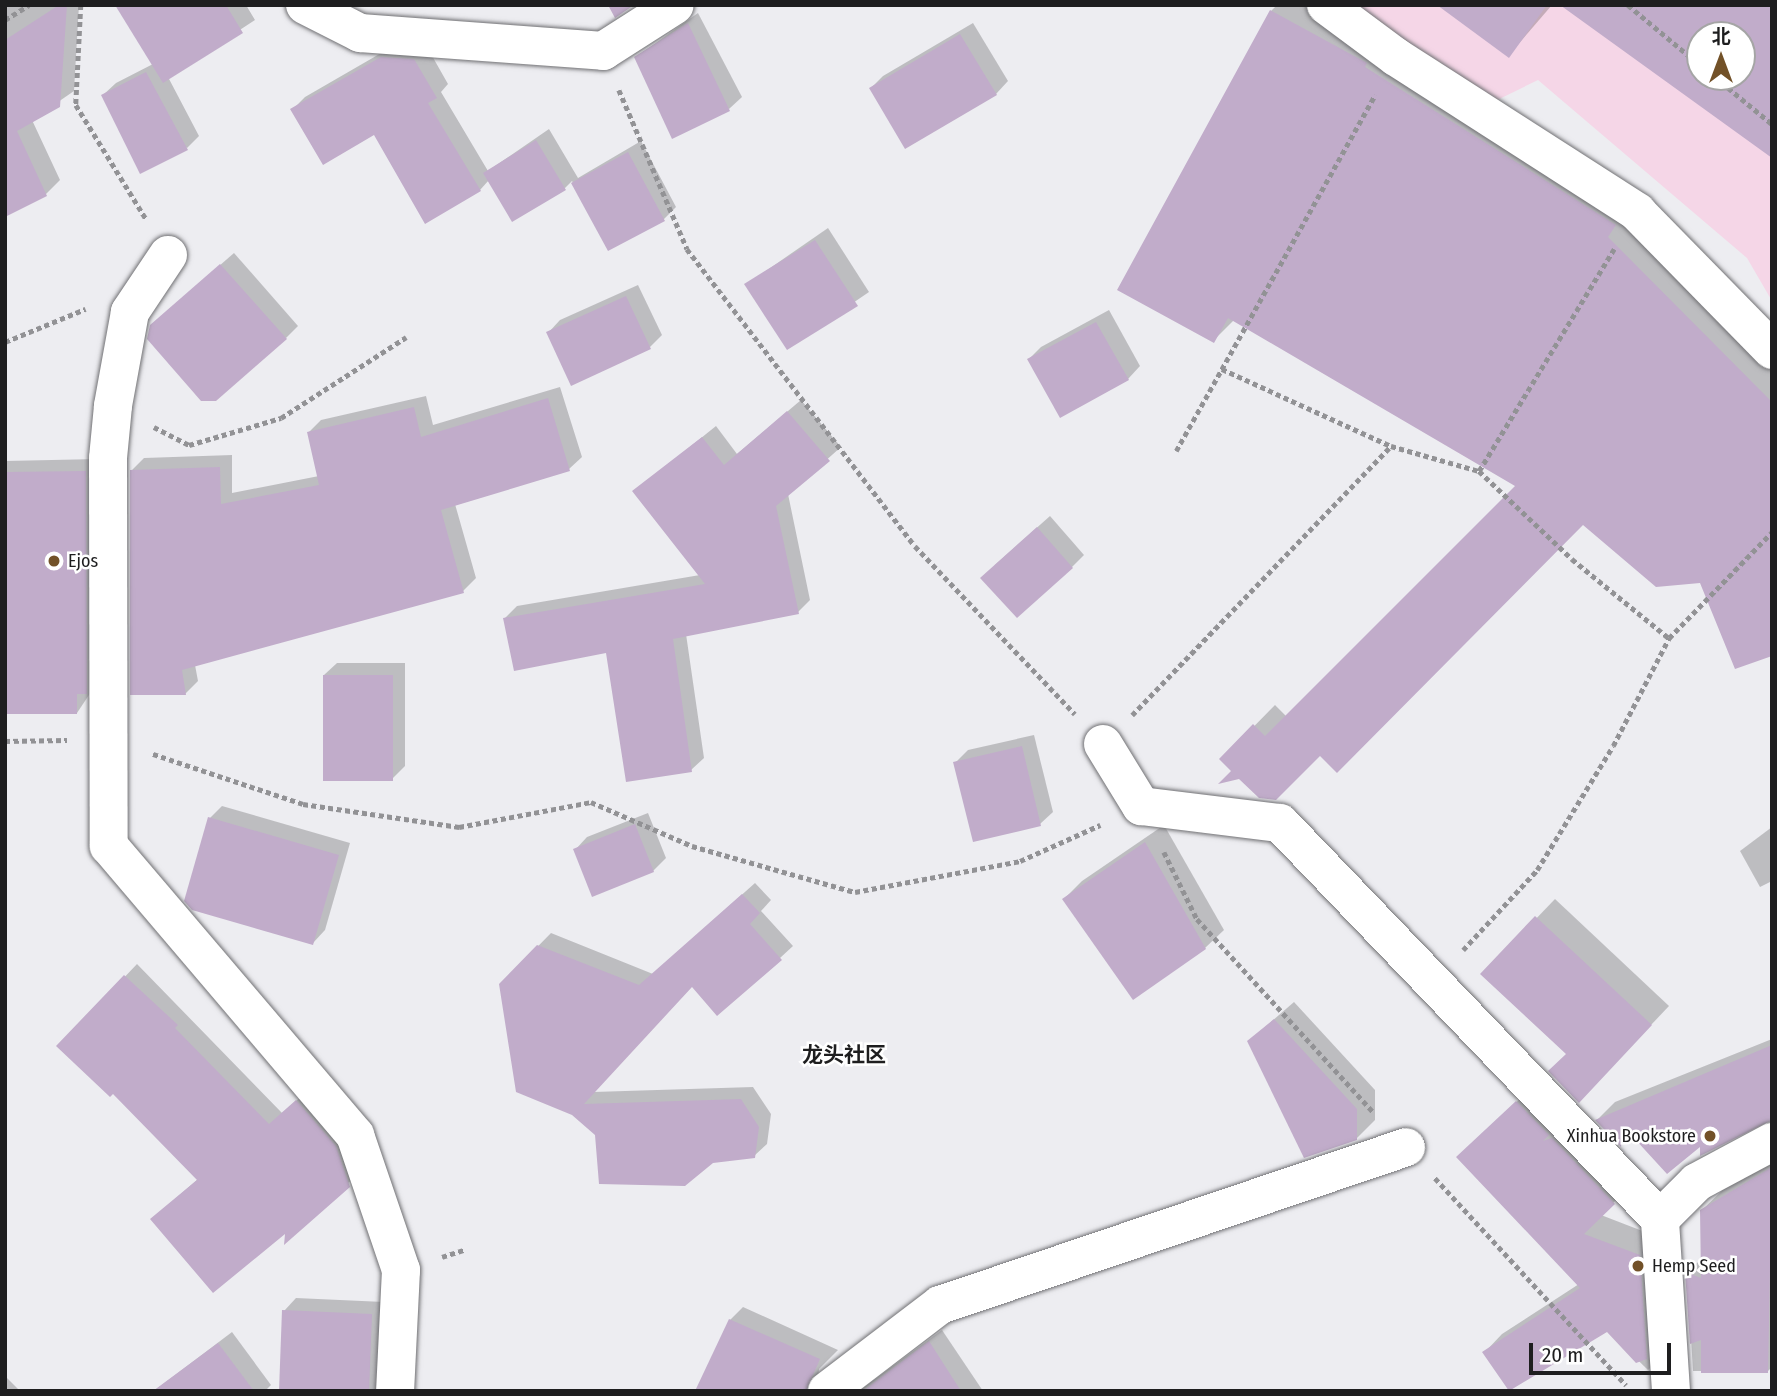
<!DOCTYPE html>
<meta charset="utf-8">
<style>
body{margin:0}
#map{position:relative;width:1777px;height:1396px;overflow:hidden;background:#ededf1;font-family:"Fira Sans Condensed","Noto Sans SC",sans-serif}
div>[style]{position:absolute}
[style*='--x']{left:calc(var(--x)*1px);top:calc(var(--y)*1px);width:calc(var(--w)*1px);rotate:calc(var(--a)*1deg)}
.green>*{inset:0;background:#f5d6e7}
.shadow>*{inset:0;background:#0003}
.building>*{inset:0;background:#c1acca}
.path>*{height:4.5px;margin-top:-2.25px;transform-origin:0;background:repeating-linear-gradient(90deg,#929295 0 5px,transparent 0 8.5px)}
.roads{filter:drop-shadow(0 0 2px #707073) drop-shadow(0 0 2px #707073)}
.street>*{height:38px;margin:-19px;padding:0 19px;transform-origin:19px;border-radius:19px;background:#fff}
.dots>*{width:19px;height:19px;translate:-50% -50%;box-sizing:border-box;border:4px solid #fff;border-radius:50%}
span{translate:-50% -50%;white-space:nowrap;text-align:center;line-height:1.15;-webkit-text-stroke:5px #fff;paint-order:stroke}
.poi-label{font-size:18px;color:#1e1e1f}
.left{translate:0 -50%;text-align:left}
.right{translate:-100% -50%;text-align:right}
.quarter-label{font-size:21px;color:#1e1e1f;font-weight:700}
.frame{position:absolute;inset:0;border:7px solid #1e1e1f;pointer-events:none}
.north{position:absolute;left:1686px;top:21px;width:70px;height:70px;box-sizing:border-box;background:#fff;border:2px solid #a5a5a5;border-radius:50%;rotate:0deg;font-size:19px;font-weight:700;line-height:28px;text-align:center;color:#1e1e1f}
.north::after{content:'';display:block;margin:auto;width:24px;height:32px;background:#725128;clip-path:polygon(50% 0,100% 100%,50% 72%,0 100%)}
.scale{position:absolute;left:1529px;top:1343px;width:142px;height:32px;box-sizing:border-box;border:4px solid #1e1e1f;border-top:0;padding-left:9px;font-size:21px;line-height:24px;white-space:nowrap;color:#1e1e1f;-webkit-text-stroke:5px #fff;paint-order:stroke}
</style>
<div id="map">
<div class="green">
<i style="clip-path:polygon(evenodd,1354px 5px,1772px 5px,1772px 301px,1747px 258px,1538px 80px,1489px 104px,1354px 5px,1700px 35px,1742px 35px,1742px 77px,1700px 77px,1700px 35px)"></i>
</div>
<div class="shadow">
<i style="clip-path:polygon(5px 5px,79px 5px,74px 91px,32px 120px,60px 180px,46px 194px,5px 215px)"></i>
<i style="clip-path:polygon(117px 5px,246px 5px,255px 20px,168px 77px,199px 136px,187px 148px,103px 95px,116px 83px,153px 64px)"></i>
<i style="clip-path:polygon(1277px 5px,1320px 5px,1636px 203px,1772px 361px,1772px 654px,1701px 581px,1583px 523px,1320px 754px,1233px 771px,1222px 759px,1275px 705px,1287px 717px,1517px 485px,1234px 320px,1214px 340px,1271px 11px)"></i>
<i style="clip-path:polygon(1440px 5px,1552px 5px,1509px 55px)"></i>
<i style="clip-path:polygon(698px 13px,742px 97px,729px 109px,636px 57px)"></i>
<i style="clip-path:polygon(973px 23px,1008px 81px,996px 94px,871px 88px,883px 76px)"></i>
<i style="clip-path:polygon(395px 45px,427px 47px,448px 84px,441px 92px,488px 171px,549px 129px,578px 178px,641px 141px,676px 207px,664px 219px,609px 249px,572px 181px,565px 188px,489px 180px,480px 190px,374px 133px,293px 109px,305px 97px)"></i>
<i style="clip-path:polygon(828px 228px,869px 292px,787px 348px,747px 284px)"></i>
<i style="clip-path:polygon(234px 253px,298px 326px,286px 338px,165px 313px)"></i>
<i style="clip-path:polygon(638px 285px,662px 335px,650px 347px,548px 333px,560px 320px)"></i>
<i style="clip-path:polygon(1109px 310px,1140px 366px,1128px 379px,1029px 359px,1041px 347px)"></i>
<i style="clip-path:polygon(560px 387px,582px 457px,569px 469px,455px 504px,476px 578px,463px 591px,195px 665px,198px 681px,185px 694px,132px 470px,144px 458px,232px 455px,232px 493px,319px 476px,309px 432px,321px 420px,426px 396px,433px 425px)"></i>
<i style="clip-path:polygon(801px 400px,841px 447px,788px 494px,810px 600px,798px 612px,686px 634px,704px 758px,691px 770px,608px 651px,505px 618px,517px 606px,700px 575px,635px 491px,716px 426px,737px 454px)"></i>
<i style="clip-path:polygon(98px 459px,99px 680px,77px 713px,5px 714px,5px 461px)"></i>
<i style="clip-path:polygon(1050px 516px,1084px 555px,1072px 567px,995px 565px)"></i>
<i style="clip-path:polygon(337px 663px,405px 663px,405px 766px,392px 779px,324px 675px)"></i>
<i style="clip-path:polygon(1034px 735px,1053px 812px,1040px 824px,955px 763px,968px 750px)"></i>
<i style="clip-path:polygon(222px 806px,350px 843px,325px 930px,313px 943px,210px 818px)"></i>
<i style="clip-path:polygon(648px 813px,666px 858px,653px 871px,575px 850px,587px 837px)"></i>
<i style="clip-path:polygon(1164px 825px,1224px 930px,1205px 948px,1064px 899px,1082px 881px)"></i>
<i style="clip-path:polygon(1772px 827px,1772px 881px,1760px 887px,1740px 851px)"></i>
<i style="clip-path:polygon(755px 883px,771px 900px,761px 911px,793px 946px,780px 958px,693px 985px,593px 1092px,753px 1087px,771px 1114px,767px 1144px,754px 1156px,597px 1134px,501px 984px,551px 933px,653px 974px)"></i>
<i style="clip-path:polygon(1555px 899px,1669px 1006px,1597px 1082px,1483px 974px)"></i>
<i style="clip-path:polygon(137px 964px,282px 1113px,310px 1089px,361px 1173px,287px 1230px,152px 1219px,198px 1179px,113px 1092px,59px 1046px)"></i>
<i style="clip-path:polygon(1294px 1002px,1375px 1090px,1375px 1120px,1356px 1139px,1249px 1041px)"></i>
<i style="clip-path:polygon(1772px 1039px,1772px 1121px,1702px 1144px,1632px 1133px,1621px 1144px,1597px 1120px,1615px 1102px)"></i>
<i style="clip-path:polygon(1536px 1084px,1632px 1184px,1601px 1215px,1658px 1237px,1666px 1353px,1648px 1370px,1607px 1330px,1484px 1353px,1502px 1334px,1579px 1284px,1477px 1139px)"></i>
<i style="clip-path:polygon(1772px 1160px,1772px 1367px,1768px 1371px,1693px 1371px,1687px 1273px,1702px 1258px,1702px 1210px,1731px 1182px)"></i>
<i style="clip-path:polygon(296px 1298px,384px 1302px,381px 1391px,281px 1391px,284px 1311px)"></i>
<i style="clip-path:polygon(743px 1307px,838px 1350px,819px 1369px,817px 1391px,787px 1391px,730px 1320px)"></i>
<i style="clip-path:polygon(942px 1330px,983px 1391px,859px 1391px)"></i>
<i style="clip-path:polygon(232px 1332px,271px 1385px,265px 1391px,154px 1391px)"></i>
<i style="clip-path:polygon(5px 1376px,20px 1391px,5px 1391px)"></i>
</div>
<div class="building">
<i style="clip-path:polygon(59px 5px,67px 5px,60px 107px,17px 131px,47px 196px,5px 217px,5px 40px)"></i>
<i style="clip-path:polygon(115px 5px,226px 5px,243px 33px,163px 83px)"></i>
<i style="clip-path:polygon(608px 5px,634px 5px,615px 18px)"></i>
<i style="clip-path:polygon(1437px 5px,1547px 5px,1509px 58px)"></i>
<i style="clip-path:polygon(evenodd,1560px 5px,1772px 5px,1772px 158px,1560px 5px,1700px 35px,1742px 35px,1742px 77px,1700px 77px,1700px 35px)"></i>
<i style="clip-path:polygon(1270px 10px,1367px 63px,1365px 67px,1616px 225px,1608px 237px,1772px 402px,1772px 656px,1735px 669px,1700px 583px,1656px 587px,1583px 525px,1337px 773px,1320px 756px,1276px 800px,1259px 798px,1239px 779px,1218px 784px,1231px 771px,1219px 759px,1253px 724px,1265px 736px,1515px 486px,1228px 318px,1214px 343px,1117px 290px)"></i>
<i style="clip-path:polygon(688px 23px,730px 111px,672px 139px,634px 57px)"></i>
<i style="clip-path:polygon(960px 34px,997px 95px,905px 149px,869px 88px)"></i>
<i style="clip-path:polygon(381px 57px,414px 59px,437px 98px,428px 103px,481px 191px,425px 224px,374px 135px,323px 165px,290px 109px)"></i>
<i style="clip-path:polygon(146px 72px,188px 150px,140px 174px,101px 95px)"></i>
<i style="clip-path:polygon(536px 140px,566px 190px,512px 222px,483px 173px)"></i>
<i style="clip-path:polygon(628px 152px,665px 221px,608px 251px,571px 183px)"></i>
<i style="clip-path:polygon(815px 240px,858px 306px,787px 350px,744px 284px)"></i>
<i style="clip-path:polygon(220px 264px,287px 339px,216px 401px,201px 401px,147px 339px,150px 325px)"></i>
<i style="clip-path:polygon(626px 296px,651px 349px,571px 386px,546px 332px)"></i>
<i style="clip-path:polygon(1096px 322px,1129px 380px,1060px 418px,1027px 359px)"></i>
<i style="clip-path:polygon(548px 398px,570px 471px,441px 510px,464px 593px,182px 670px,186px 695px,130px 695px,130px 470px,220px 467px,221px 504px,319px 485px,307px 432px,414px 407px,421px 437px)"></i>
<i style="clip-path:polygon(787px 411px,830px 461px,776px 506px,799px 614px,673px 639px,692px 772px,626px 782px,606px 653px,514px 671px,503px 618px,705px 584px,632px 491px,702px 437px,724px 465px)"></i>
<i style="clip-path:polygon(86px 471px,87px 694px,77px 694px,77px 714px,5px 714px,5px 472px)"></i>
<i style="clip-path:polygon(1037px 527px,1073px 568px,1017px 618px,980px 578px)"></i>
<i style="clip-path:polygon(323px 675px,393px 675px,393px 781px,323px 781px)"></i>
<i style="clip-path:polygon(1022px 746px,1041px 826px,973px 842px,953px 762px)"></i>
<i style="clip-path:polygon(208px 817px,339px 855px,313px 945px,192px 910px,184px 901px)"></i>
<i style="clip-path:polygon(635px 824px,654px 872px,592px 897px,573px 849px)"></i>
<i style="clip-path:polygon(1145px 842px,1206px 949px,1133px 1000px,1062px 899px)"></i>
<i style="clip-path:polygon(742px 894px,760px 913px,750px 924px,782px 960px,717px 1016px,692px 987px,584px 1104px,741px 1099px,759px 1127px,755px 1158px,713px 1163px,685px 1186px,599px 1184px,595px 1135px,572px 1115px,516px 1092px,499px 984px,537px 945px,639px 985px)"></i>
<i style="clip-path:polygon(1535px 916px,1652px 1025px,1579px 1103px,1548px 1071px,1566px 1054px,1480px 974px)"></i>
<i style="clip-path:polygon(124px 975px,178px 1025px,175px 1028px,269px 1124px,296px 1100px,336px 1146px,350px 1187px,284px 1245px,285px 1234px,213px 1293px,150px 1219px,197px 1180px,113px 1094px,110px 1097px,56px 1046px)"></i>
<i style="clip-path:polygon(1274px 1019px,1357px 1109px,1357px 1140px,1304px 1158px,1247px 1041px)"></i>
<i style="clip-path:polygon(1772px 1045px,1772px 1120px,1700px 1156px,1700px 1147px,1667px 1174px,1623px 1126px,1621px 1147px,1595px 1120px)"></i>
<i style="clip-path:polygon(1516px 1101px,1549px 1135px,1543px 1141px,1552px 1138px,1615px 1204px,1584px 1234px,1640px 1255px,1647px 1359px,1636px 1363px,1607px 1332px,1509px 1391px,1482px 1352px,1580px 1288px,1456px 1157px)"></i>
<i style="clip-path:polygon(1772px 1167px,1768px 1373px,1701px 1373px,1701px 1340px,1690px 1344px,1685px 1272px,1701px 1278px,1700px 1210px)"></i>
<i style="clip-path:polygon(282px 1310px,372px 1314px,369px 1391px,279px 1391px)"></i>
<i style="clip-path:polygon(729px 1319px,820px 1359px,806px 1391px,695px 1391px)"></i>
<i style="clip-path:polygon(929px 1341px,961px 1391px,863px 1391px)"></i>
<i style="clip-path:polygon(218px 1343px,254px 1391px,153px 1391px)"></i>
</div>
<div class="path">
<i style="--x:81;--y:5;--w:100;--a:92.9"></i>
<i style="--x:76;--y:105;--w:134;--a:58.4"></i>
<i style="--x:1628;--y:5;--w:94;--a:39.8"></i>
<i style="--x:5;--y:20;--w:28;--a:-32"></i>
<i style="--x:1715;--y:77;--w:74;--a:39.5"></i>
<i style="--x:619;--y:90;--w:173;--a:66.8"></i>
<i style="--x:687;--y:249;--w:374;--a:52.5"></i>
<i style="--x:915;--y:546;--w:232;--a:46.4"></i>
<i style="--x:5;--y:342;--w:87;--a:-22.4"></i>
<i style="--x:1222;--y:369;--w:186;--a:24.5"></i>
<i style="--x:1391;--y:446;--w:91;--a:15.9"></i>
<i style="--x:1479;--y:471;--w:128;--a:43.4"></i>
<i style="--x:1572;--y:559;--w:125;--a:39.2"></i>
<i style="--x:154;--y:427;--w:39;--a:27"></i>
<i style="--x:189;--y:445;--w:96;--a:-16.4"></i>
<i style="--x:281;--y:418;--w:149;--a:-32.9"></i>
<i style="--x:1176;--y:451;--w:408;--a:-60.8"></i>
<i style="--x:1479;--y:471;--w:260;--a:-58.7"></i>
<i style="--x:1132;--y:715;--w:373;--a:-46.1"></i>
<i style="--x:5;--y:741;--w:62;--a:-0.9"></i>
<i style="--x:153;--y:754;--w:158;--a:18.4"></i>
<i style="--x:303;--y:804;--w:158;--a:8.4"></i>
<i style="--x:459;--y:827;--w:134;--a:-10.7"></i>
<i style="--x:591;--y:802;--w:110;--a:23.5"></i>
<i style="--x:692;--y:846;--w:169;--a:15.8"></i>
<i style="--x:855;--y:892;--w:168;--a:-10.6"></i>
<i style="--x:1020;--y:861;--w:88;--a:-24.2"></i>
<i style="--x:1164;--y:852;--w:75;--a:63.8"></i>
<i style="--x:1197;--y:919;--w:263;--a:47.6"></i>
<i style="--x:1463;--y:950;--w:109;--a:-47.2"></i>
<i style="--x:1537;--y:870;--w:145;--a:-58.5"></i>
<i style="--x:1613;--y:746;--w:122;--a:-62.6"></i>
<i style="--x:1669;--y:638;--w:148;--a:-45.8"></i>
<i style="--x:1435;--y:1178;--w:282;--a:47.3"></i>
<i style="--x:442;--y:1257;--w:23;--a:-18"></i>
</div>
<div class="roads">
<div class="street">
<i style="--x:305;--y:5;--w:62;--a:27"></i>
<i style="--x:360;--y:33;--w:244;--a:4.2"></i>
<i style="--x:603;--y:51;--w:85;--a:-32.6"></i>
<i style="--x:1326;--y:5;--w:87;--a:36.6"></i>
<i style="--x:1396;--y:57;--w:287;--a:32.7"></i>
<i style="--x:1637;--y:212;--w:193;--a:45.6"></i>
<i style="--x:168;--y:255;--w:69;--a:123.7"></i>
<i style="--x:130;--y:312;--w:96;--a:100.3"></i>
<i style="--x:113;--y:406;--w:52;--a:95.5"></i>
<i style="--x:108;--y:458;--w:388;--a:89.9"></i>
<i style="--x:109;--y:846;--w:380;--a:49.6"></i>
<i style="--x:355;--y:1135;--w:143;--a:71.2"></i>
<i style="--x:401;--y:1270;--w:121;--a:92.8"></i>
<i style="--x:1103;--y:744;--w:73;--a:58.5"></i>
<i style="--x:1141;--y:806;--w:140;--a:7"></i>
<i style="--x:1280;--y:823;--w:549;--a:46.18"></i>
<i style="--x:827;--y:1391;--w:142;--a:-37.3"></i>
<i style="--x:940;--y:1305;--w:492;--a:-18.7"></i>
<i style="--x:1671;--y:1391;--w:172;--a:-93.7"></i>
<i style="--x:1660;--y:1219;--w:52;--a:-45"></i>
<i style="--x:1697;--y:1182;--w:85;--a:-28.1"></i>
</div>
</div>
<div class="dots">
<i style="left:54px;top:561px;background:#725128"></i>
<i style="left:1710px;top:1136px;background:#725128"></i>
<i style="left:1638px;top:1266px;background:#725128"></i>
</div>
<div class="poi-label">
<span class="left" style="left:68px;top:561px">Ejos</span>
<span class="right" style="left:1696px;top:1136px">Xinhua Bookstore</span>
<span class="left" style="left:1652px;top:1266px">Hemp Seed</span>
</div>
<div class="quarter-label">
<span style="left:844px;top:1055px">龙头社区</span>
</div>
<div class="frame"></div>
<div class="north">北</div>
<div class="scale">20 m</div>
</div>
